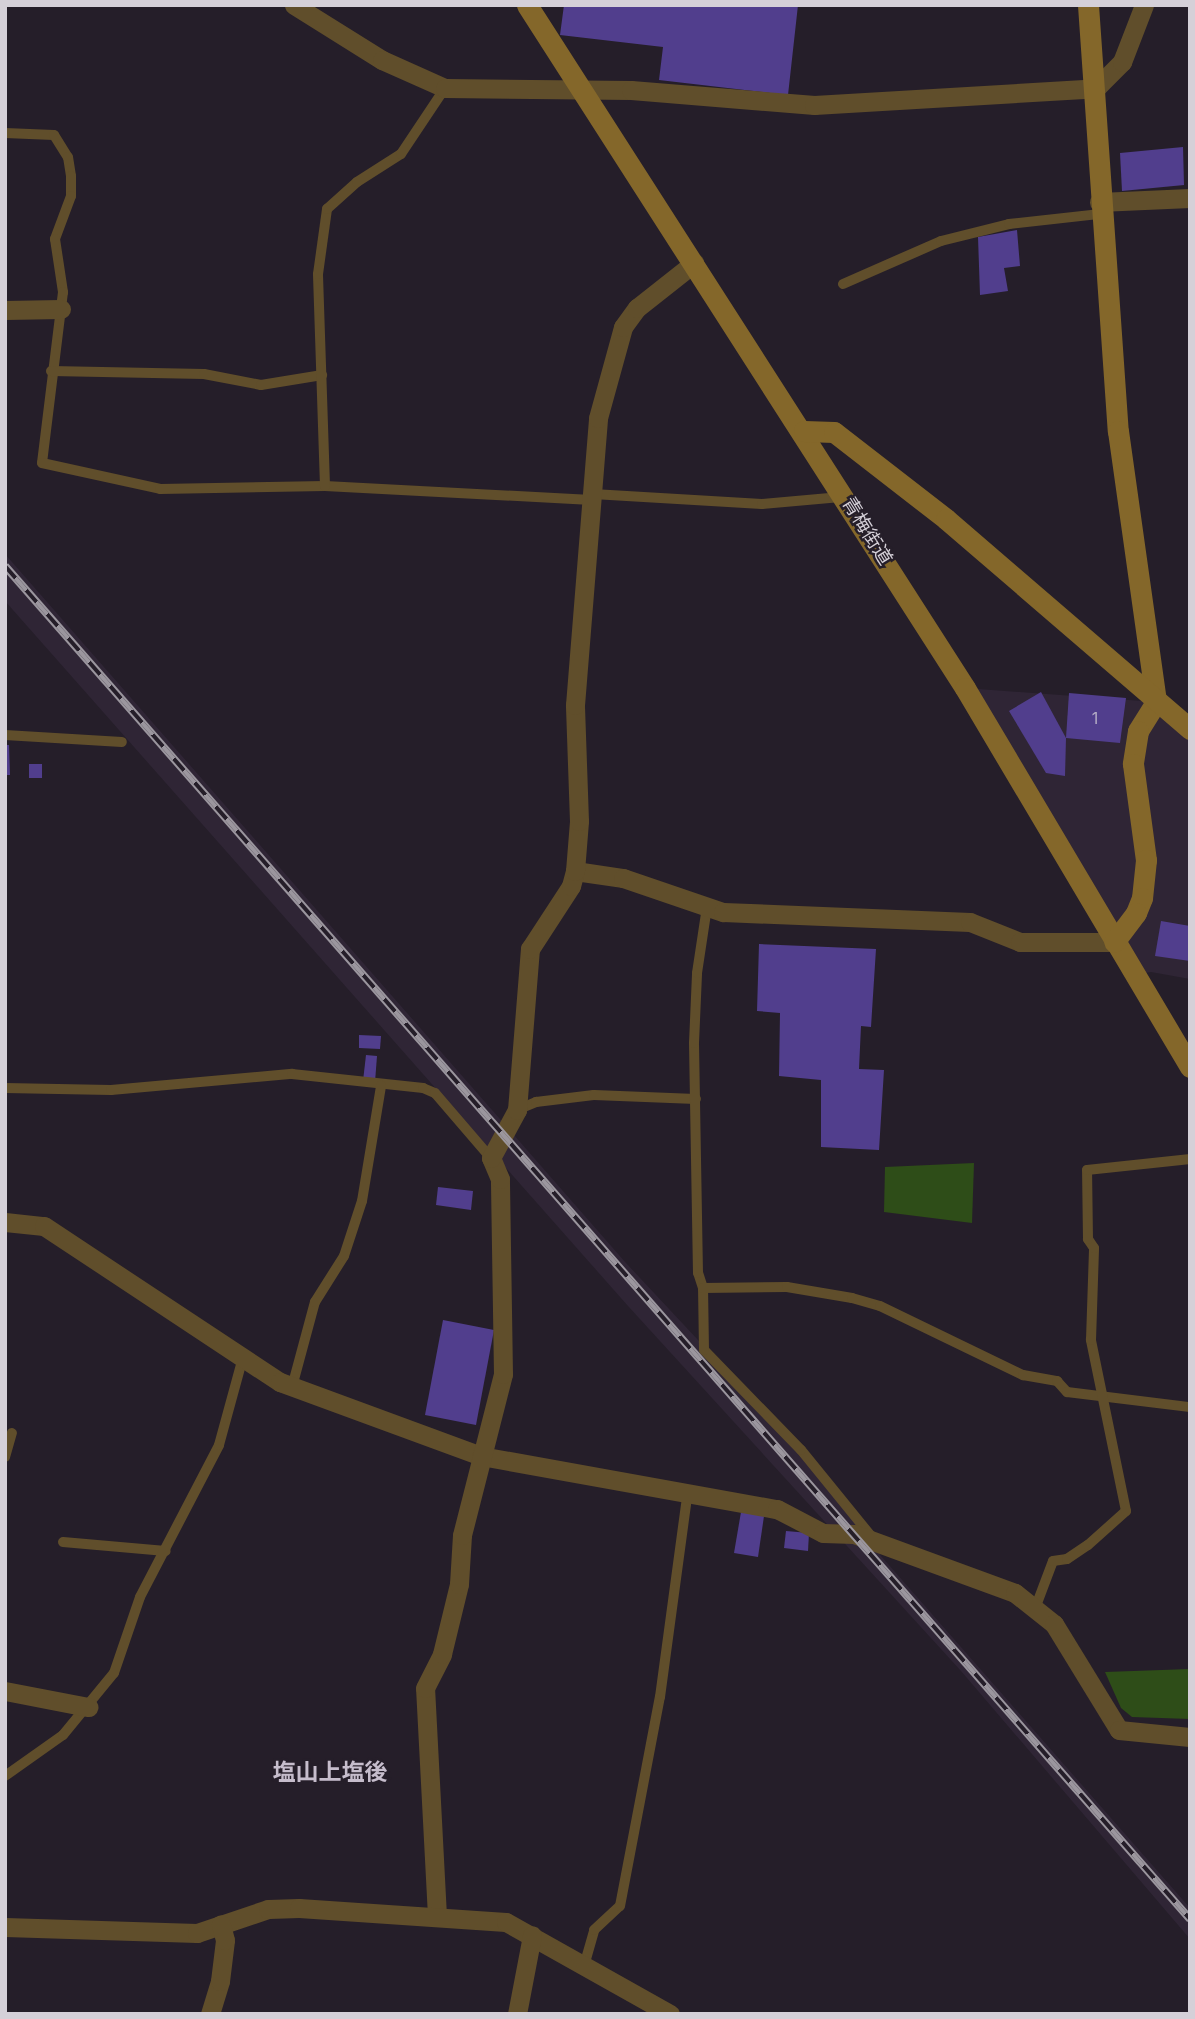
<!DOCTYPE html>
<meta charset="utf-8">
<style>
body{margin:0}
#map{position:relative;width:1195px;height:2019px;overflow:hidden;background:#251e29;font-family:Inter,"Noto Sans JP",sans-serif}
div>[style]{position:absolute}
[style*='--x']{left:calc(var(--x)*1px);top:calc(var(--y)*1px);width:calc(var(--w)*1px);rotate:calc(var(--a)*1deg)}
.built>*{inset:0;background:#2f2535}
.green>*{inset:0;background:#2e4d18}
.building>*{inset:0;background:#513e8d}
.lane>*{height:10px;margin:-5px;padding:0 5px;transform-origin:5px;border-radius:5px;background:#604e2b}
.street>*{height:19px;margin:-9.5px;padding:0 9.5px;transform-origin:9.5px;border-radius:9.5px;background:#604e2b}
.secondary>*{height:21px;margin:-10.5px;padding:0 10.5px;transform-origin:10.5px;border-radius:10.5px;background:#84672a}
.rail>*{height:8px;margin-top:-4px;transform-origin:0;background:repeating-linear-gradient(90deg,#251e29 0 16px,#9b969e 0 32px);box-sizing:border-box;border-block:2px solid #9b969e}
span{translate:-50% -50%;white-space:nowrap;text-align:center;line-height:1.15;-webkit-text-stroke:5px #251e29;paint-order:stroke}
.number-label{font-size:16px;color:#b4acc5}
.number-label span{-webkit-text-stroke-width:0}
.street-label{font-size:19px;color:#d5d0d8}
.quarter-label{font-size:23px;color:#c6bdcc;font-weight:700}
.frame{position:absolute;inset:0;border:7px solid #d5d0d8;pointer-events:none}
</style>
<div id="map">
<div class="built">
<i style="clip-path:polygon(5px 554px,626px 1263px,801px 1450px,881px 1556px,1190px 1908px,1190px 1939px,961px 1671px,628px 1306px,5px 601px)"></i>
<i style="clip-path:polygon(965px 688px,1156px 702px,1190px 731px,1190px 979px,1151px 972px,1134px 975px)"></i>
</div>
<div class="green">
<i style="clip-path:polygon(974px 1163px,972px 1223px,884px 1212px,885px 1167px)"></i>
<i style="clip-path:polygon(1190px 1669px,1190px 1719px,1132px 1717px,1121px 1708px,1105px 1672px)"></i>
</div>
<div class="building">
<i style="clip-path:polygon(564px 5px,798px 5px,788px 95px,659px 80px,663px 47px,560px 35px)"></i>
<i style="clip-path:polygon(1183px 147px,1184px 185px,1122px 191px,1120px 153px)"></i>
<i style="clip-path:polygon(1017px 230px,1020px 266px,1004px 268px,1008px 291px,980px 295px,978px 237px)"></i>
<i style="clip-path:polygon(1041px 692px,1066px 738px,1065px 776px,1046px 773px,1009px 711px)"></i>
<i style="clip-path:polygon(1069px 693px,1126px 698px,1120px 743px,1066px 738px)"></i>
<i style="clip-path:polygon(5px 745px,9px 745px,10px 775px,5px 775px)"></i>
<i style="clip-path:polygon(29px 764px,42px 764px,42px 778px,29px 778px)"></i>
<i style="clip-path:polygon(1161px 921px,1190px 926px,1190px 961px,1155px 956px)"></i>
<i style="clip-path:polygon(759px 944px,876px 949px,871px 1027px,861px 1026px,859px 1069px,884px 1070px,879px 1150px,821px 1147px,821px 1080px,779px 1076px,780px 1013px,757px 1011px)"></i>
<i style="clip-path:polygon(359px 1035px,381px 1036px,380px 1049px,359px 1048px)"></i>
<i style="clip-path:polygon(366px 1055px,377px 1056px,375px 1082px,363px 1081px)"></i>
<i style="clip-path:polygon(438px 1187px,473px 1191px,471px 1210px,436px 1205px)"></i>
<i style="clip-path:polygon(443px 1320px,494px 1330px,476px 1425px,425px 1415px)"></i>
<i style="clip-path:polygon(741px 1512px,764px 1516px,758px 1557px,734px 1553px)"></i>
<i style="clip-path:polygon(786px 1531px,809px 1533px,808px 1551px,784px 1548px)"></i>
</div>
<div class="lane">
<i style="--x:5;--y:133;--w:49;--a:2.3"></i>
<i style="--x:54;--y:135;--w:26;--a:58"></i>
<i style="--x:68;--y:157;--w:19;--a:81"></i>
<i style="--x:71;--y:176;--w:20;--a:90"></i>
<i style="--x:71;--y:196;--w:46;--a:110.4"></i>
<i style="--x:55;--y:239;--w:54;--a:81.4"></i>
<i style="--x:63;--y:292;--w:172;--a:97"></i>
<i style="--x:42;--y:463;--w:121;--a:12.4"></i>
<i style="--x:160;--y:489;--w:165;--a:-1"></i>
<i style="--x:325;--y:486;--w:267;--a:3"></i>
<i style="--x:843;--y:284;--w:107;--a:-23.7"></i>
<i style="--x:941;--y:241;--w:70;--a:-14"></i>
<i style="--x:1009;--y:224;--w:92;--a:-6.3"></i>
<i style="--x:51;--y:371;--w:153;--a:1.1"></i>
<i style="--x:204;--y:374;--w:58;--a:10.9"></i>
<i style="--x:261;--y:385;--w:62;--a:-9.3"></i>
<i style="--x:325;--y:486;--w:212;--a:-91.9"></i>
<i style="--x:318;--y:274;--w:66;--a:-82.1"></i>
<i style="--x:327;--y:209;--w:40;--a:-42"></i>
<i style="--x:357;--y:182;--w:52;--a:-32.5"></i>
<i style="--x:401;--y:154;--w:79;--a:-56.3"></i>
<i style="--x:593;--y:494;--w:169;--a:3.4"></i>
<i style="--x:762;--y:504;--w:79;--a:-5.1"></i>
<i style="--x:5;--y:735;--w:117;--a:3.4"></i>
<i style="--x:5;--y:1088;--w:106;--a:1.1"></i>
<i style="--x:111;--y:1090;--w:182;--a:-5.1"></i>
<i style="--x:292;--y:1074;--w:132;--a:6.1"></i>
<i style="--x:423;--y:1088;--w:13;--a:23"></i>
<i style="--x:435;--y:1093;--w:86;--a:49.3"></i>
<i style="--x:517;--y:1110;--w:21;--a:-23"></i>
<i style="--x:536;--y:1102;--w:58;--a:-6.9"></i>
<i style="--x:594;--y:1095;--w:102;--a:2.2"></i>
<i style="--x:703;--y:1288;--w:16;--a:-108"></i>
<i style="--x:698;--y:1273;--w:230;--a:-91"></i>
<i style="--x:694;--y:1043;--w:70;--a:-87.5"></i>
<i style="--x:697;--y:973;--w:67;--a:-81.4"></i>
<i style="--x:292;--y:1387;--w:88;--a:-74.9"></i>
<i style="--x:315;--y:1302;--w:54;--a:-57.8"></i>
<i style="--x:344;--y:1256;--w:58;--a:-71.9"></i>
<i style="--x:362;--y:1201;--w:117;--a:-80.6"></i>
<i style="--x:5;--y:1457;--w:25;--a:-74"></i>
<i style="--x:871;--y:1536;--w:111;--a:-129.1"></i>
<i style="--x:801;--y:1450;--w:139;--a:-134.1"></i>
<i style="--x:704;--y:1350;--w:62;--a:-90.9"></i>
<i style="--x:703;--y:1288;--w:84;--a:-0.7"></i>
<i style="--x:787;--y:1287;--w:66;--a:9.6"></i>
<i style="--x:852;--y:1298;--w:29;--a:16"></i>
<i style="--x:880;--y:1306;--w:159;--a:25.8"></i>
<i style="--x:1023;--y:1375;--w:35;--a:10"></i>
<i style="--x:1057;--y:1381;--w:15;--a:48"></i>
<i style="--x:1067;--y:1392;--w:124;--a:7"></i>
<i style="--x:63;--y:1542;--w:103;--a:5"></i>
<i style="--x:1036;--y:1606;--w:48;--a:-69.3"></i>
<i style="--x:1053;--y:1561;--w:14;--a:-8"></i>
<i style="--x:1067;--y:1559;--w:25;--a:-34"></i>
<i style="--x:1088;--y:1545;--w:51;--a:-41.8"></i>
<i style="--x:1126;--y:1511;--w:175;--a:-101.6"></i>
<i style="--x:1091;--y:1340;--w:92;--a:-88.1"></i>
<i style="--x:1094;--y:1248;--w:11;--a:-124"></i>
<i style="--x:1088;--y:1239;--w:69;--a:-90.8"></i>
<i style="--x:1087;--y:1170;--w:104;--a:-6.1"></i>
<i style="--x:5;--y:1776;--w:71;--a:-35.3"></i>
<i style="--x:63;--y:1735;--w:80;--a:-50.6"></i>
<i style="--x:114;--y:1673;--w:80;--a:-71.1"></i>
<i style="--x:140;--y:1597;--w:171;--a:-62.5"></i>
<i style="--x:219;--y:1445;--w:91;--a:-74.7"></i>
<i style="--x:584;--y:1966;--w:37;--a:-74"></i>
<i style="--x:594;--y:1930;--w:35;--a:-43"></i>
<i style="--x:620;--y:1906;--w:213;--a:-79.2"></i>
<i style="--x:660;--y:1697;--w:203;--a:-82.3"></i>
</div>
<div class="street">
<i style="--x:294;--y:5;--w:104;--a:32"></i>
<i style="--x:382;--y:60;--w:69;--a:24"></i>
<i style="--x:445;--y:88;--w:186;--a:0.6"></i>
<i style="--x:631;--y:90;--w:184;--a:4.7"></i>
<i style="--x:814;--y:105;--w:283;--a:-3.4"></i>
<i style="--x:1096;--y:88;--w:37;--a:-45"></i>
<i style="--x:1122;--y:62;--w:61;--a:-68.9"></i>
<i style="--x:1099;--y:202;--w:91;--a:-2.5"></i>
<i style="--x:5;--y:310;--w:56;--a:-1"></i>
<i style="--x:575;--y:871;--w:49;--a:8.3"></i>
<i style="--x:623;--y:878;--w:106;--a:18.8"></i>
<i style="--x:723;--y:912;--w:247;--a:2.3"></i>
<i style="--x:970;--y:922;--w:54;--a:21.8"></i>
<i style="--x:1020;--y:942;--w:94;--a:0"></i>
<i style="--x:5;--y:1222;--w:39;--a:6"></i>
<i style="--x:44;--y:1226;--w:283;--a:33.5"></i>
<i style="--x:280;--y:1382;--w:214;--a:20.2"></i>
<i style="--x:481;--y:1456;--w:301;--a:10.2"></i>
<i style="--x:777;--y:1509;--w:52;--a:27.6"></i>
<i style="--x:823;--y:1533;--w:31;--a:2"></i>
<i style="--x:854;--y:1534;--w:171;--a:20.1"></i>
<i style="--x:1015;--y:1593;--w:50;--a:38.5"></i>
<i style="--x:1054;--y:1624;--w:124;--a:58.5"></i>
<i style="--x:1119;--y:1730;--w:71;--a:5.6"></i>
<i style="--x:5;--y:1691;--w:85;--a:10.9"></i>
<i style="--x:437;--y:1916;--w:228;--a:-93"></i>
<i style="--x:425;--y:1688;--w:38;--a:-63"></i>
<i style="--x:442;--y:1654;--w:72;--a:-76.3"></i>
<i style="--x:459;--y:1584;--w:49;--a:-86.5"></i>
<i style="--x:462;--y:1535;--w:166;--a:-75.7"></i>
<i style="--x:503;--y:1374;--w:195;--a:-90.9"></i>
<i style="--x:500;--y:1179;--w:23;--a:-113"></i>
<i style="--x:491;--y:1158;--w:55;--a:-61.6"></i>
<i style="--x:517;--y:1110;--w:162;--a:-85.4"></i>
<i style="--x:530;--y:949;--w:75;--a:-56.9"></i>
<i style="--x:571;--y:886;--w:16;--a:-75"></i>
<i style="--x:575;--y:871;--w:50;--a:-85.4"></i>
<i style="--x:579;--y:821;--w:116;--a:-92"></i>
<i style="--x:575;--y:705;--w:288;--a:-85.4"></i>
<i style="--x:598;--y:418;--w:94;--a:-74.6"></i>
<i style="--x:623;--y:327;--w:24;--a:-54"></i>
<i style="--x:637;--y:308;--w:73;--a:-38.3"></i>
<i style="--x:5;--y:1927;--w:192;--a:1.8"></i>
<i style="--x:197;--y:1933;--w:75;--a:-18.7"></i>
<i style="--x:268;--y:1909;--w:31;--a:-2"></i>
<i style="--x:299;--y:1908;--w:207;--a:3.9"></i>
<i style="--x:506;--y:1922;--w:188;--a:29.3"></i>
<i style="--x:210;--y:2014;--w:34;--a:-73"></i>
<i style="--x:220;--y:1981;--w:41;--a:-83"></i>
<i style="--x:225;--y:1940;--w:16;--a:-105"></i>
<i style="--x:517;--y:2014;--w:80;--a:-79.2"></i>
</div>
<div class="secondary">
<i style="--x:527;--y:5;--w:811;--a:57.33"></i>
<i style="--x:965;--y:688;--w:441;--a:59.3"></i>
<i style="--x:1088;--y:5;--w:427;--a:86"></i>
<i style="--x:1118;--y:431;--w:274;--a:82"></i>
<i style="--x:1156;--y:702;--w:34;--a:122"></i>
<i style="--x:1138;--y:731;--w:33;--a:99"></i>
<i style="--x:1133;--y:764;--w:97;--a:82.3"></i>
<i style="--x:1146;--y:860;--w:38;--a:96"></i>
<i style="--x:1142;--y:898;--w:16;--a:112"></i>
<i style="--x:1136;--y:913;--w:36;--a:127"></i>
<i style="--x:804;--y:431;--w:30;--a:2"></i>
<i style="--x:834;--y:432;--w:142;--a:37.8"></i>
<i style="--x:946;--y:519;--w:322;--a:40.7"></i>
</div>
<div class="rail">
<i style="--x:5;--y:566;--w:1799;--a:48.79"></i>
</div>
<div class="number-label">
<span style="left:1095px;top:718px">1</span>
</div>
<div class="street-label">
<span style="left:867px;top:531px;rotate:58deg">青梅街道</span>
</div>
<div class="quarter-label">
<span style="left:330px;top:1772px">塩山上塩後</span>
</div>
<div class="frame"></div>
</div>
